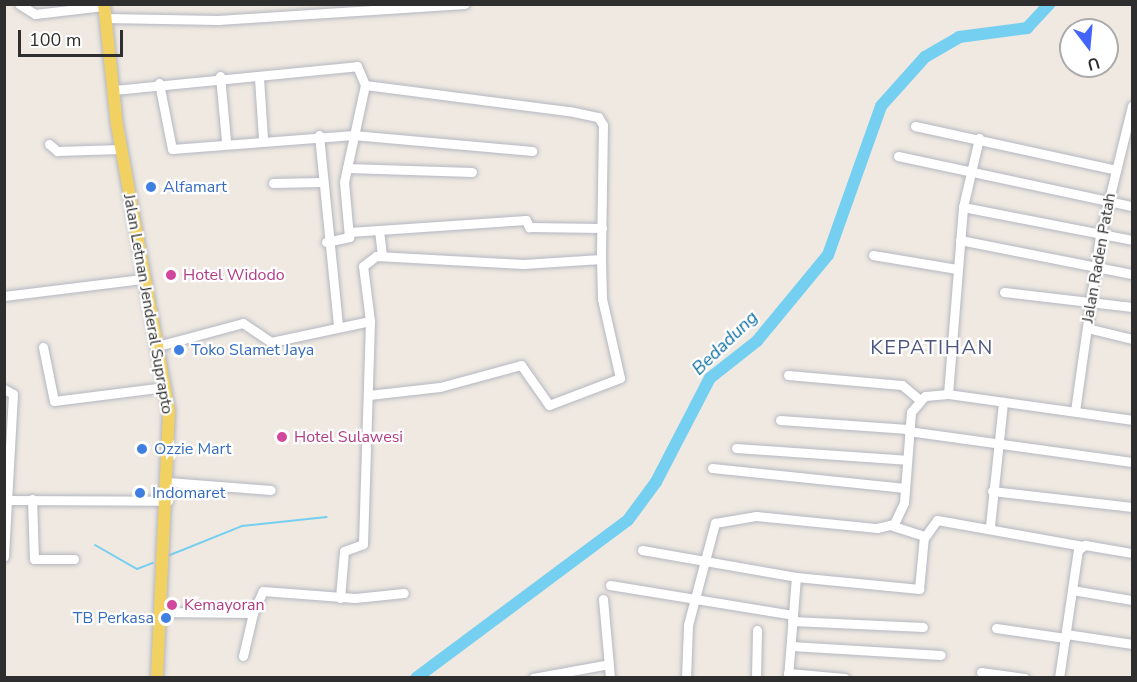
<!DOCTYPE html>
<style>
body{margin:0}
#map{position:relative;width:1137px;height:682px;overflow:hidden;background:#efe9e1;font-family:"Nunito Sans",sans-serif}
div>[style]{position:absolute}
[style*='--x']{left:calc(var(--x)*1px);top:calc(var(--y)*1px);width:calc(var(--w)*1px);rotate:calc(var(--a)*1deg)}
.stream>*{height:2px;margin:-1px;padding:0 1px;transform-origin:1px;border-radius:1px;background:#75cff0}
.river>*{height:12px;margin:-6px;padding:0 6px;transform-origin:6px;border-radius:6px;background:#75cff0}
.roads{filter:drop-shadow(0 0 2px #b4b7c1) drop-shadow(0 0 2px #b4b7c1)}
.minor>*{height:9px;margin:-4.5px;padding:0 4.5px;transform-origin:4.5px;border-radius:4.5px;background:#fff}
.major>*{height:12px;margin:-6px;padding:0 6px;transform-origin:6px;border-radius:6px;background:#f2d163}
.dots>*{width:16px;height:16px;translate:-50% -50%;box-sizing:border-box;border:3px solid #fff;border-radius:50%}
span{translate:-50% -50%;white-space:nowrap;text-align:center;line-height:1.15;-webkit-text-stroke:4.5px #fff;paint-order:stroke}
.shop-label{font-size:16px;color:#366cbe}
.left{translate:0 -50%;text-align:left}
.right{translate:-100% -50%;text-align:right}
.street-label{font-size:16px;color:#2e2e2e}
.hotel-label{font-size:16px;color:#b23c85}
.water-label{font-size:18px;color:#0d6fa3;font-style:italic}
.quarter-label{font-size:20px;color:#4d5680;letter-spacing:1.5px}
.frame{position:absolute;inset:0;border:6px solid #2e2e2e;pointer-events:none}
.north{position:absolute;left:1059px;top:18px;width:60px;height:60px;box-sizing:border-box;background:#fff;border:2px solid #ababab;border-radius:50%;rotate:164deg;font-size:16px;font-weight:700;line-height:24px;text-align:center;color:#2e2e2e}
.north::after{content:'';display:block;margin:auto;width:21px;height:27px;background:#4264fb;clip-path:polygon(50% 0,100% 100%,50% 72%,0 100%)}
.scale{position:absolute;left:18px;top:30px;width:105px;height:27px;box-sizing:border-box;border:3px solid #2e2e2e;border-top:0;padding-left:8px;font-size:18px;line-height:21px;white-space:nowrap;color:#2e2e2e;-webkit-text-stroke:4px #fff;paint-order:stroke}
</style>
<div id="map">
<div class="stream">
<i style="--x:95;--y:545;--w:48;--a:29.7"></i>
<i style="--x:137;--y:569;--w:17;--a:-21"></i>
<i style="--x:170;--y:555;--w:78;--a:-21.9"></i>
<i style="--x:242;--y:526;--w:85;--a:-6"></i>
</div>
<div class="river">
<i style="--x:416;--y:678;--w:264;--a:-36.7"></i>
<i style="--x:628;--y:520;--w:47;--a:-53.6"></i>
<i style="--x:656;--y:482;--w:117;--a:-62.6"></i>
<i style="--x:710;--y:378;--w:60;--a:-38.2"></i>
<i style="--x:757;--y:341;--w:112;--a:-50.5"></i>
<i style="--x:828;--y:255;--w:158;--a:-70.4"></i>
<i style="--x:881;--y:106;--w:66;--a:-48.1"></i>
<i style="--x:925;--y:57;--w:39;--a:-30"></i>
<i style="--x:959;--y:37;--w:69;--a:-7.5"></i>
<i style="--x:1027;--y:28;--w:33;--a:-47"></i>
</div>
<div class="roads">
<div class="minor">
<i style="--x:19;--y:4;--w:19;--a:32"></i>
<i style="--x:35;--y:14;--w:69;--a:-6.6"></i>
<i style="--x:106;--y:18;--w:112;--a:1"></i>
<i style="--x:218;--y:20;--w:247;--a:-3.7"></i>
<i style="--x:220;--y:76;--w:65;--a:84.7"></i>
<i style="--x:259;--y:78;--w:60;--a:86.2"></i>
<i style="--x:159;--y:83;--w:67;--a:78.9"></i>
<i style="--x:172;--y:149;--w:182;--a:-4.4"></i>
<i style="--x:353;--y:135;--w:180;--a:5.1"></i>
<i style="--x:114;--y:90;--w:244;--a:-5.6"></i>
<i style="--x:357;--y:66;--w:21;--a:67"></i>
<i style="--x:365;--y:85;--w:206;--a:7.3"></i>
<i style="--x:569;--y:111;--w:30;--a:12"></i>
<i style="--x:598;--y:117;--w:9;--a:58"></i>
<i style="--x:603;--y:125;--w:134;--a:90.9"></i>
<i style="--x:601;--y:259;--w:78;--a:176.3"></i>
<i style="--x:523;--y:264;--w:147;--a:-176.9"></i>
<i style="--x:376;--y:256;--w:16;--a:142"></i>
<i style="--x:363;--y:266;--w:55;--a:82.7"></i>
<i style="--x:370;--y:321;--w:101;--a:168"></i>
<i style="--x:271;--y:342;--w:34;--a:-146"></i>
<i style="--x:243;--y:323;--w:88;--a:164.9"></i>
<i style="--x:915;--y:126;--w:206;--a:12.3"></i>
<i style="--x:319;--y:135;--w:193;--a:84.3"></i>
<i style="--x:49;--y:144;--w:11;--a:41"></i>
<i style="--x:57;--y:151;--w:64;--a:-1.8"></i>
<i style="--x:898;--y:156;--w:239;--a:12.1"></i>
<i style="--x:347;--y:168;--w:125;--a:1.8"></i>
<i style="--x:273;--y:183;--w:48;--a:-1.2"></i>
<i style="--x:963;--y:207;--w:172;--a:11"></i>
<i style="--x:349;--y:232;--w:30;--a:-4"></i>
<i style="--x:960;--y:240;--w:175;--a:11.2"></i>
<i style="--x:326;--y:242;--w:24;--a:-12"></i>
<i style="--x:349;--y:237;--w:55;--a:-95.2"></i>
<i style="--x:344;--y:182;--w:99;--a:-77.8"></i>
<i style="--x:382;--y:255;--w:25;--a:-97"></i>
<i style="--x:379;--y:230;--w:147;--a:-3.9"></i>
<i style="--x:526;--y:220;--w:8;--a:67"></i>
<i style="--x:529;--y:227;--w:73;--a:0.8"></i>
<i style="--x:873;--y:255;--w:85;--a:9.5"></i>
<i style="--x:1004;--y:292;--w:129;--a:6.7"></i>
<i style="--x:4;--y:296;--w:139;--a:-7"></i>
<i style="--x:1087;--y:328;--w:46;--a:13.7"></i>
<i style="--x:43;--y:347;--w:55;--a:78.5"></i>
<i style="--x:54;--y:401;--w:112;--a:-7.2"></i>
<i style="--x:788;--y:375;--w:114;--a:5"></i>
<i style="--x:902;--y:385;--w:23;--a:40"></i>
<i style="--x:4;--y:389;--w:10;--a:29"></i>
<i style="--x:13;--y:394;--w:163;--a:93.2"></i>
<i style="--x:948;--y:394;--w:188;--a:-85.4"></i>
<i style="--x:963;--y:207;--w:71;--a:-76.9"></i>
<i style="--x:369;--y:395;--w:71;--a:-6.4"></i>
<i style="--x:440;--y:387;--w:84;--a:-15.2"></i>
<i style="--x:521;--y:365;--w:49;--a:55"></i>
<i style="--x:549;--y:405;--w:76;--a:-20.8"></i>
<i style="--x:620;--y:378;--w:81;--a:-102.8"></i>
<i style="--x:602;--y:299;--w:40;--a:-91.4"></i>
<i style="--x:1075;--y:411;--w:177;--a:-81.9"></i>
<i style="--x:1100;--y:236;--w:134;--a:-76.2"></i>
<i style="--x:780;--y:420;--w:128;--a:4"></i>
<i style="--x:908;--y:431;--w:226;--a:7.9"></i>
<i style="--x:736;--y:448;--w:170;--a:4"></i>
<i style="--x:712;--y:468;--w:194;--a:5.9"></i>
<i style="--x:168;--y:482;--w:103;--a:4.4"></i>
<i style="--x:992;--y:491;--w:141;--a:6.5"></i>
<i style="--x:32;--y:499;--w:60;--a:88.1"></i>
<i style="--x:34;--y:559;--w:40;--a:0"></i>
<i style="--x:4;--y:500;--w:164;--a:0.3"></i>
<i style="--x:990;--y:526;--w:125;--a:-84"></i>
<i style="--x:924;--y:538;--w:22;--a:-54"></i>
<i style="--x:937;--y:520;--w:148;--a:10.1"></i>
<i style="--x:642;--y:550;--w:156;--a:9.9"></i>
<i style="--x:796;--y:577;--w:124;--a:5.6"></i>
<i style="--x:919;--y:589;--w:53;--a:-84.6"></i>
<i style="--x:924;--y:536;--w:36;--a:-162"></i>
<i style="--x:610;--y:585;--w:185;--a:9.3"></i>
<i style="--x:1072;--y:590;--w:61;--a:9.5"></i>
<i style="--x:340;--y:598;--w:47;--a:-85.1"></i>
<i style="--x:344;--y:551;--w:20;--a:-20"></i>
<i style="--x:363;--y:544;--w:223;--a:-88.2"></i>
<i style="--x:603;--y:599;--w:79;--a:84.9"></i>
<i style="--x:162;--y:612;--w:91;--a:0.6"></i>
<i style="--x:253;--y:613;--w:24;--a:-66"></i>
<i style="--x:263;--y:591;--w:92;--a:4.4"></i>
<i style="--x:355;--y:598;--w:49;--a:-5.8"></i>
<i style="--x:792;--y:621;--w:131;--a:2.6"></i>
<i style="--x:996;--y:628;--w:70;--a:8.2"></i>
<i style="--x:1066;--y:634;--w:67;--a:8.6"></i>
<i style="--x:791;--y:646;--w:150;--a:3.4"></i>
<i style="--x:243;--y:656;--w:44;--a:-76.9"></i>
<i style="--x:981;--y:672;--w:44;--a:7.8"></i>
<i style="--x:788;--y:673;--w:57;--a:5"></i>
<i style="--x:533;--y:678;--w:77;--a:-10.4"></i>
<i style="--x:686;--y:678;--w:53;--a:-87.8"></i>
<i style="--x:688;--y:625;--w:106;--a:-75.2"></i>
<i style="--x:715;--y:523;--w:42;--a:-9.7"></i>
<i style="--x:756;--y:516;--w:122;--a:5.7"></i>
<i style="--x:877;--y:528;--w:17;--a:-13"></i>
<i style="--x:894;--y:524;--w:23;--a:-65"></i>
<i style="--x:904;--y:503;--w:91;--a:-85.6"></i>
<i style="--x:911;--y:412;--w:21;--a:-49"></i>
<i style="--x:925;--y:396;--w:23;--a:-5"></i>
<i style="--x:948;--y:394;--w:186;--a:8"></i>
<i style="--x:756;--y:678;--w:48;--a:-88.8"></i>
<i style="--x:788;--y:678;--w:101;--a:-85.5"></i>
<i style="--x:1059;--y:678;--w:129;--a:-81.6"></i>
<i style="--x:1078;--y:550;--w:9;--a:-36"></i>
<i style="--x:1085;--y:545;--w:48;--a:9.7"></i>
</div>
<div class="major">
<i style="--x:104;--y:4;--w:122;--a:83.9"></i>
<i style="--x:117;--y:125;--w:291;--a:79.7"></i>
<i style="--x:169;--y:411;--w:267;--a:92.6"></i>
</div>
</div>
<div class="dots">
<i style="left:151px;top:187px;background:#3f7fe0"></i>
<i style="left:171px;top:275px;background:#d1479c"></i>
<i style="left:179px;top:350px;background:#3f7fe0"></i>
<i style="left:282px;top:437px;background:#d1479c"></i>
<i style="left:142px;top:449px;background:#3f7fe0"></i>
<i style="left:140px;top:493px;background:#3f7fe0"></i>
<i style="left:172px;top:605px;background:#d1479c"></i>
<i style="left:166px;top:618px;background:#3f7fe0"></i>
</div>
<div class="shop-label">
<span class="left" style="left:163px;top:187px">Alfamart</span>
<span class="left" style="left:191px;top:350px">Toko Slamet Jaya</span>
<span class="left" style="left:154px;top:449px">Ozzie Mart</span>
<span class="left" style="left:152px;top:493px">Indomaret</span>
<span class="right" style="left:154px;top:618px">TB Perkasa</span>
</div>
<div class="street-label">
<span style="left:1099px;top:258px;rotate:-80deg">Jalan Raden Patah</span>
<span style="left:148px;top:304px;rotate:80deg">Jalan Letnan Jenderal Suprapto</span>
</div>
<div class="hotel-label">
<span class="left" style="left:183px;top:275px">Hotel Widodo</span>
<span class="left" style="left:294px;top:437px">Hotel Sulawesi</span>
<span class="left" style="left:184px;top:605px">Kemayoran</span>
</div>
<div class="water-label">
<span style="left:725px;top:343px;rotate:-44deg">Bedadung</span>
</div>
<div class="quarter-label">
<span style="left:932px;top:347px">KEPATIHAN</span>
</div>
<div class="frame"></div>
<div class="north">U</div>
<div class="scale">100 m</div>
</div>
